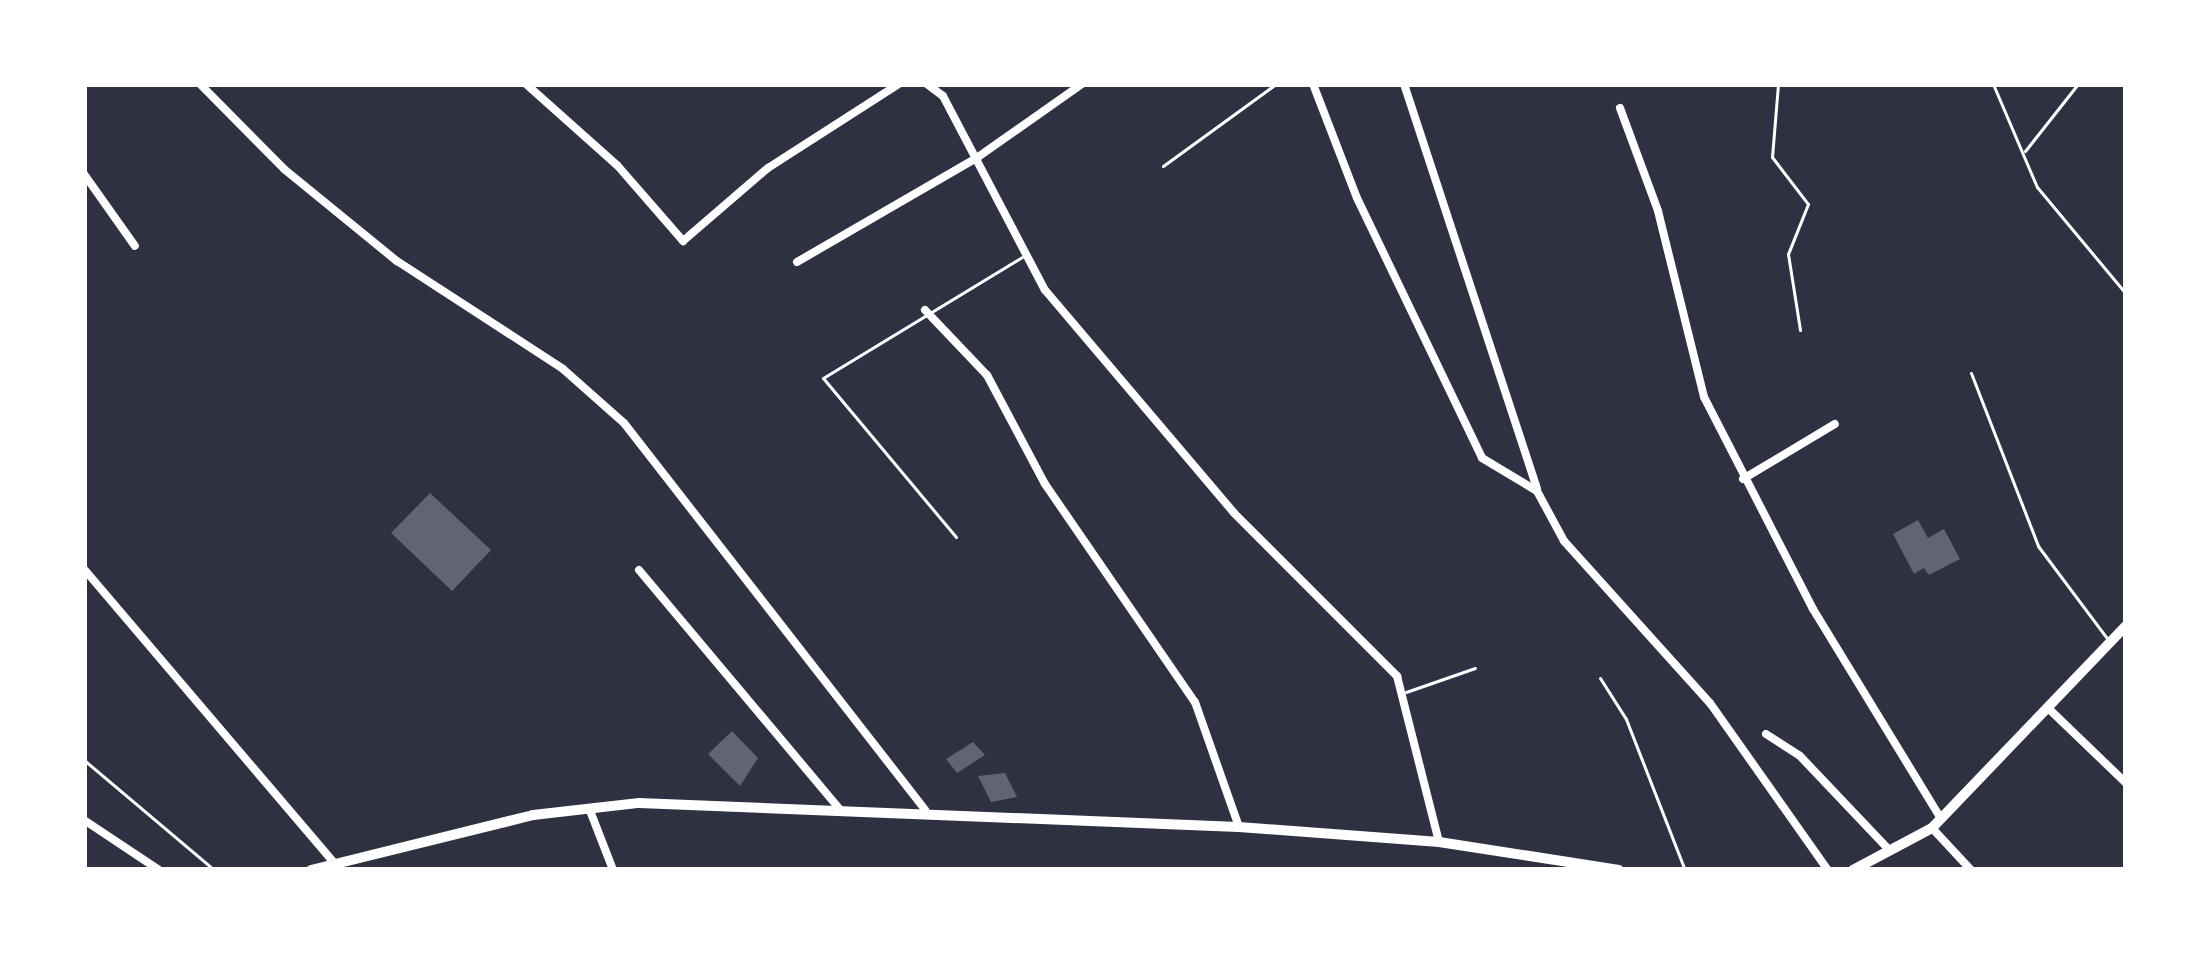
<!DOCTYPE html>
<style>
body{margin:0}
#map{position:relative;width:2210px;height:954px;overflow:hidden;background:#2d3142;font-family:"Public Sans",sans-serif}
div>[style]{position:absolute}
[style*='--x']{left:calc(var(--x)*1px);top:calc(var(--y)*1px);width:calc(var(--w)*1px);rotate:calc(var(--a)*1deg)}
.building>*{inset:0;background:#626471}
.path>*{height:3px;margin:-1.5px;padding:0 1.5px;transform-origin:1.5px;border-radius:1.5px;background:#fff}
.service>*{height:3px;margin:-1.5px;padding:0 1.5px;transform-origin:1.5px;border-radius:1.5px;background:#fff}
.minor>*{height:8px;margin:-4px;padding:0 4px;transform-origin:4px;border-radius:4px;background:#fff}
.primary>*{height:10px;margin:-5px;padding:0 5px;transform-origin:5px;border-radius:5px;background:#fff}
span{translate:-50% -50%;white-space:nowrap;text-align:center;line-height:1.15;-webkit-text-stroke:10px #fff;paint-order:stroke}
.frame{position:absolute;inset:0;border:87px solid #fff;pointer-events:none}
</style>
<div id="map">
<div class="building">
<i style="clip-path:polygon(430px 493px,491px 550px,452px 591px,391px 533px)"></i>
<i style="clip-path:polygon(1918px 520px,1928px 538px,1944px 529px,1960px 559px,1929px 575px,1924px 568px,1914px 574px,1893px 534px)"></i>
<i style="clip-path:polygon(732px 731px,758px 758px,740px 786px,708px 754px)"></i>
<i style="clip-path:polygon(973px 742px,985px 755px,957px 773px,946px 759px)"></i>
<i style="clip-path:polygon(1005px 773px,1017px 797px,991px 802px,978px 776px)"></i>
</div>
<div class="path">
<i style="--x:1163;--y:166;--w:140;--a:-36"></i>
</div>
<div class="service">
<i style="--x:1778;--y:84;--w:73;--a:94.7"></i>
<i style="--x:1772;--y:157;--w:59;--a:52.5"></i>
<i style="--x:1808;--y:204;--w:54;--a:111.8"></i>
<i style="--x:1788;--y:254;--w:77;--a:81"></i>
<i style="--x:1993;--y:84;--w:112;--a:66.9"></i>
<i style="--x:2037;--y:187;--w:139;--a:50.2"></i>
<i style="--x:2025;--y:151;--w:85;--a:-51.7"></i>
<i style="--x:1971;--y:373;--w:186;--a:68.8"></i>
<i style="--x:2038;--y:546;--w:119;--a:53.2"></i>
<i style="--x:956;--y:537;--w:207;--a:-129.9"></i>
<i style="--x:823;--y:378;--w:233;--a:-31.3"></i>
<i style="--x:1600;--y:678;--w:49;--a:57.6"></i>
<i style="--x:1626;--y:719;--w:162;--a:68.7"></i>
<i style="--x:1406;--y:692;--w:73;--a:-19.2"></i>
<i style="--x:84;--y:760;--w:170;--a:40.2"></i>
</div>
<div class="minor">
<i style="--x:200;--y:84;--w:120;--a:45.3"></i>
<i style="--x:284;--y:169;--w:146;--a:39.2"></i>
<i style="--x:397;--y:261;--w:198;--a:33"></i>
<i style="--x:563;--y:369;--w:81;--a:41.5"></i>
<i style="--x:624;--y:423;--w:490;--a:52.1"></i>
<i style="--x:526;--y:84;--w:122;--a:41.7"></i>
<i style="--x:617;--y:165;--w:101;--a:49"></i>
<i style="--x:683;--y:241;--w:112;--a:-40.7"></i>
<i style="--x:768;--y:168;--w:156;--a:-32.7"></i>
<i style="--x:927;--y:84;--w:20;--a:37"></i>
<i style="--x:943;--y:96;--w:219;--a:62.3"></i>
<i style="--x:1045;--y:290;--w:292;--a:49.7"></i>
<i style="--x:1234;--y:513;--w:231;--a:45"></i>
<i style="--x:1397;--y:676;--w:171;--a:75.8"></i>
<i style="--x:1313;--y:84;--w:122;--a:68.9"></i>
<i style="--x:1357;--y:198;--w:288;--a:64.3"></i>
<i style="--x:1482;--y:458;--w:64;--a:31"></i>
<i style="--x:1537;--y:491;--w:57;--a:61.6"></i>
<i style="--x:1564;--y:541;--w:218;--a:48"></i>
<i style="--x:1710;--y:703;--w:204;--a:54.8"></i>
<i style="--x:1404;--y:84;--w:426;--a:71.8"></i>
<i style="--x:1620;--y:108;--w:110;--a:69.7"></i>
<i style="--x:1658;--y:211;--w:192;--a:76.1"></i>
<i style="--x:1704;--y:397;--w:238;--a:62.8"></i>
<i style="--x:1813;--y:609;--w:246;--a:58.6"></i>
<i style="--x:84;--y:174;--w:88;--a:54.7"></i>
<i style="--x:797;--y:262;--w:209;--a:-30.1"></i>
<i style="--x:978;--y:157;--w:127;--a:-35.1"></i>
<i style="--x:925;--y:310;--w:90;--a:46.4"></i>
<i style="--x:987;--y:375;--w:123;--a:62"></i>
<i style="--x:1045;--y:484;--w:265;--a:55.5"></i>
<i style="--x:1195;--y:702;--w:133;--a:70.6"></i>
<i style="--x:1743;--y:479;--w:107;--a:-30.9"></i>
<i style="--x:84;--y:569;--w:386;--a:49.6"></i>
<i style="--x:639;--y:570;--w:311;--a:50"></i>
<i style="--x:2048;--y:708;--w:108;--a:43.9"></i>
<i style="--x:1766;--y:734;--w:40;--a:32.9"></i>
<i style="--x:1800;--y:756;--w:131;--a:46.5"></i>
<i style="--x:589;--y:808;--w:66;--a:68.8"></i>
<i style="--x:84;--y:820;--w:90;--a:33.7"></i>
<i style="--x:1932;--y:828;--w:57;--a:47.1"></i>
</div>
<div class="primary">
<i style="--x:311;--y:870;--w:229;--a:-13.9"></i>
<i style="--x:533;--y:815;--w:107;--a:-6.5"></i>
<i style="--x:639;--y:803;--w:600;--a:2.29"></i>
<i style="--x:1239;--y:827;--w:201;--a:4.3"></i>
<i style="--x:1439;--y:842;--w:182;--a:8.8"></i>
<i style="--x:1853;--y:870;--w:89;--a:-28"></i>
<i style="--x:1932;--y:828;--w:280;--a:-46.2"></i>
</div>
<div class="frame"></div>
</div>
